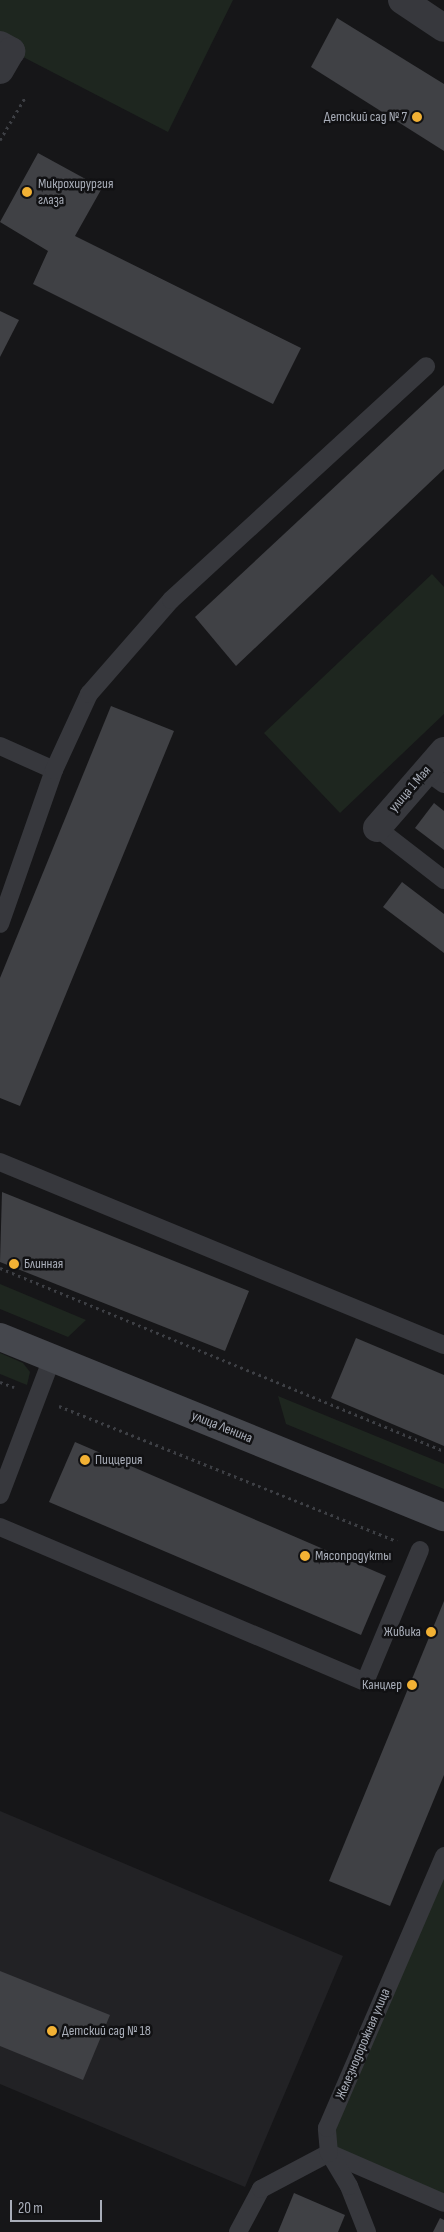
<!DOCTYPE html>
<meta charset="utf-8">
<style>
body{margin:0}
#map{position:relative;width:444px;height:2232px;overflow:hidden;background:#161618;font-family:"Sofia Sans Condensed",sans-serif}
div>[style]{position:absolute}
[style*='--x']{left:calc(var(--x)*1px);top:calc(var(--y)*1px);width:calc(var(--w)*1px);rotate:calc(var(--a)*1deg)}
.built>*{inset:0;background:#222225}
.green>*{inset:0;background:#1e261f}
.building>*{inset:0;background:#404145}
.path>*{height:3px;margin-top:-1.5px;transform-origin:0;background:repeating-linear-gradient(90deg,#3d3f44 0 2.5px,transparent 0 6.5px)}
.service>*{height:18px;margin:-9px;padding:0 9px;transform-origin:9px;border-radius:9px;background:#37383d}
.minor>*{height:28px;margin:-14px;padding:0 14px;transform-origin:14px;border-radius:14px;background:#37383d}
.secondary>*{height:28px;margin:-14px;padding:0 14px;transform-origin:14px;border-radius:14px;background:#45474d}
.dots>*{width:14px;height:14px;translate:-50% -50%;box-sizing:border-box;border:2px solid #111113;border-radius:50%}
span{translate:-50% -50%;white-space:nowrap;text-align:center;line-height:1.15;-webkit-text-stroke:5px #111113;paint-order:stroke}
.poi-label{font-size:14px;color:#a8adb8}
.right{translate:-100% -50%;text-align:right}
.left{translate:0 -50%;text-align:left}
.street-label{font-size:14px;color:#a8adb8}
.scale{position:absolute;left:10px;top:2200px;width:92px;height:22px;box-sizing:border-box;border:2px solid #a8adb8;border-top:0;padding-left:6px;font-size:15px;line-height:18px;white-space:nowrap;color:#a8adb8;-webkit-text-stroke:4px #111113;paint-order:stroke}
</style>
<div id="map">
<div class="built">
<i style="clip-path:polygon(0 1811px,343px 1956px,245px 2187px,0 2084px)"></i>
</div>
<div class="green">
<i style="clip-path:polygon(0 0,233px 0,168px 132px,0 45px)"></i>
<i style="clip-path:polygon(432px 574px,444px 587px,444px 714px,340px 813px,264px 733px)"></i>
<i style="clip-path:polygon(0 1285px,0 1284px,86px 1320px,68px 1337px,0 1309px)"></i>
<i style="clip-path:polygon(0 1353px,23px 1363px,30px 1372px,27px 1385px,0 1374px)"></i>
<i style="clip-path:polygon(278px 1396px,444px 1464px,444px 1489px,286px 1424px)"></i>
<i style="clip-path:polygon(444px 1856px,444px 2203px,329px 2153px,327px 2128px)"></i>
</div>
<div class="building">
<i style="clip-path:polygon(337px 18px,444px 84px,444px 151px,311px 67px)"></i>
<i style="clip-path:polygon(38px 153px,102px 188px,75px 236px,301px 348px,273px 404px,33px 284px,48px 251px,0 222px)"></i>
<i style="clip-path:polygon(0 311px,19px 320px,0 357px)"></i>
<i style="clip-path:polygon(444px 385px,444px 469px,236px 666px,195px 617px)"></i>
<i style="clip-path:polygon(111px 706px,174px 731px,20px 1106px,0 1098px,0 978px)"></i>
<i style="clip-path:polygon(434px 803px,444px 811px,444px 850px,415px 828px)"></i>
<i style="clip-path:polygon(402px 882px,444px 914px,444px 953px,383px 907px)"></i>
<i style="clip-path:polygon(2px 1192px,249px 1291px,225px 1351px,0 1262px)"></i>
<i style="clip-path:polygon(356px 1338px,444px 1375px,444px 1446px,331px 1398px)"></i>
<i style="clip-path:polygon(75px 1442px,386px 1576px,361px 1635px,49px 1502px)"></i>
<i style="clip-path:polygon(444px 1601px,444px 1775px,390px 1906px,329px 1881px)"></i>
<i style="clip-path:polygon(0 1971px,110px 2015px,83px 2080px,0 2046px)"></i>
<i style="clip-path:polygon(294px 2193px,345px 2215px,338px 2232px,278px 2232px)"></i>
<i style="clip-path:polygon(440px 2218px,444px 2220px,444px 2232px,433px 2232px)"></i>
</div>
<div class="path">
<i style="--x:0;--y:140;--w:51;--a:-59.4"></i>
<i style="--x:0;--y:1268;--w:480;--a:22.4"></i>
<i style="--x:0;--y:1382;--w:15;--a:20"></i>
<i style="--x:59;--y:1406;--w:364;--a:21.8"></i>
</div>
<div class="service">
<i style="--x:0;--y:746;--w:59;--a:24"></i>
<i style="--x:54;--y:770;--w:163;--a:109.3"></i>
<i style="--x:54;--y:770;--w:84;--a:-65.3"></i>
<i style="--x:89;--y:694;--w:125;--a:-48.9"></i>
<i style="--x:171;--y:600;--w:346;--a:-42.5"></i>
<i style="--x:426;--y:771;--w:22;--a:36"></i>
<i style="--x:377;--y:828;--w:85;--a:37.8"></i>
<i style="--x:0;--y:1162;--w:480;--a:22.4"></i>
<i style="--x:0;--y:1495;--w:147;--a:-69.2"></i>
<i style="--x:0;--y:1527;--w:397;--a:23"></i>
<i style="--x:365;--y:1682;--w:143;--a:-67.4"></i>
<i style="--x:238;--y:2232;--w:49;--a:-61.9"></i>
<i style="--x:261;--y:2189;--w:77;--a:-27.9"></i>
<i style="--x:329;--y:2153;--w:125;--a:23.5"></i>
<i style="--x:367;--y:2232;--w:49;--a:-111.4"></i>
<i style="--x:349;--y:2186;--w:39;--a:-121"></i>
<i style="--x:329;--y:2153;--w:25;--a:-95"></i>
<i style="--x:327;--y:2128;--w:296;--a:-66.7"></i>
</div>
<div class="minor">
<i style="--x:402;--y:0;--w:50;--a:33.7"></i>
<i style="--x:0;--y:45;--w:13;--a:29"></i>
<i style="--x:11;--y:51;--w:22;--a:120"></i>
<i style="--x:377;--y:828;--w:102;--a:-49"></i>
</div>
<div class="secondary">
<i style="--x:0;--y:1337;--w:479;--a:22.1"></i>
</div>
<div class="dots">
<i style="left:417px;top:117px;background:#f2b134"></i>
<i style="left:27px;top:192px;background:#f2b134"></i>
<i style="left:14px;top:1264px;background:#f2b134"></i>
<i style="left:85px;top:1460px;background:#f2b134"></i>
<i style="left:305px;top:1556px;background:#f2b134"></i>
<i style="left:431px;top:1632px;background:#f2b134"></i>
<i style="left:412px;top:1685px;background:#f2b134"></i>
<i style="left:52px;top:2031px;background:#f2b134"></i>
</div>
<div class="poi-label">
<span class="right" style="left:407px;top:117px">Детский сад № 7</span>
<span class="left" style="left:38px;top:192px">Микрохирургия<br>глаза</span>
<span class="left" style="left:24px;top:1264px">Блинная</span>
<span class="left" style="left:95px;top:1460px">Пиццерия</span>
<span class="left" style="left:315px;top:1556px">Мясопродукты</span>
<span class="right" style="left:421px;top:1632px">Живика</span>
<span class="right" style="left:402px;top:1685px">Канцлер</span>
<span class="left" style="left:62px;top:2031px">Детский сад № 18</span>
</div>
<div class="street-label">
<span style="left:410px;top:789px;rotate:-49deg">улица 1 Мая</span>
<span style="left:222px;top:1427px;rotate:22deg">улица Ленина</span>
<span style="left:363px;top:2044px;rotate:-67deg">Железнодорожная улица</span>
</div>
<div class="scale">20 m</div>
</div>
